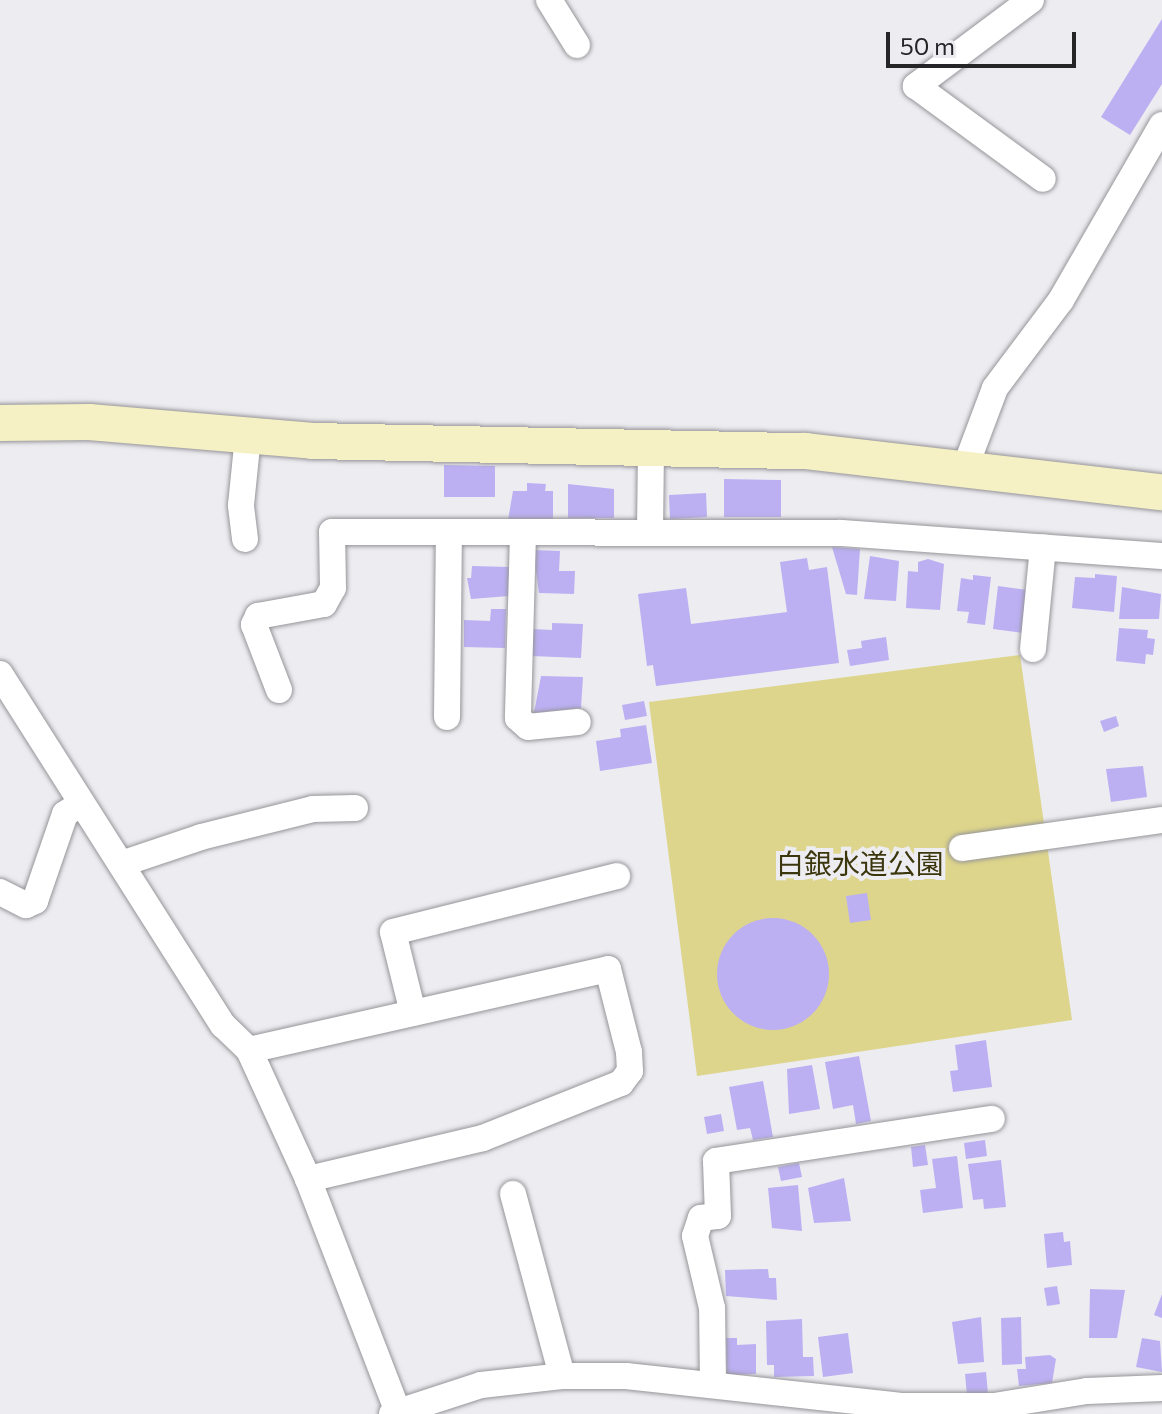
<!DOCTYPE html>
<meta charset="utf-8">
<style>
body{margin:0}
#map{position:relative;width:1162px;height:1414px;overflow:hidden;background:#edecf1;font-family:Commissioner,"Noto Sans JP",sans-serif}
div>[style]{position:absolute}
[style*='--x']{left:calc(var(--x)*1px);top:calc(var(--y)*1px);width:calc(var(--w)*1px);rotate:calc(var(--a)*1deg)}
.green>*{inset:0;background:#ddd58b}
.building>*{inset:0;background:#bcb0f3}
.round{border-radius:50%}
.roads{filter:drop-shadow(0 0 2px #969599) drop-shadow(0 0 2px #969599)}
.street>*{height:26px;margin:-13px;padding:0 13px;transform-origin:13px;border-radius:13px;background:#fff}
.secondary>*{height:36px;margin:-18px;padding:0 18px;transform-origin:18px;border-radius:18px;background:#f6f1c4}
span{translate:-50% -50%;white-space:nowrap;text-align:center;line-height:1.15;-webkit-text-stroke:8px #edecf1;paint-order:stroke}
.park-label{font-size:28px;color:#3b360c}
.scale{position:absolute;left:886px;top:32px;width:190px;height:36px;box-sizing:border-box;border:4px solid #252527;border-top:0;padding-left:10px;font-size:24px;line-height:28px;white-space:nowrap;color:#252527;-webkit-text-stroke:6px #edecf1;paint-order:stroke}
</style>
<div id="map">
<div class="green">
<i style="clip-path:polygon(1020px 655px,1072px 1020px,697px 1076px,649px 702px)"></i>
</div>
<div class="building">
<i style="clip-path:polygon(1162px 19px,1162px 84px,1130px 135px,1101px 117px)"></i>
<i style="clip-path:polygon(444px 465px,495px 466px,495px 497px,444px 497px)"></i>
<i style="clip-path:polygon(724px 479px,781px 480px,781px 517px,724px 517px)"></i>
<i style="clip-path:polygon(527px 483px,546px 484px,545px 491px,553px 491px,553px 520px,508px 520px,513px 491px,527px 491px)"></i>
<i style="clip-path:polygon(568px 484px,614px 489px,614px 518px,568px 518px)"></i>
<i style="clip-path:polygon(706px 493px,707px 517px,670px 519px,669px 495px)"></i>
<i style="clip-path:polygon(832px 547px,860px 549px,857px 595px,846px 594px)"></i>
<i style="clip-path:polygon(533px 550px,560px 551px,559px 571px,575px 571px,574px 594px,539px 593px)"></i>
<i style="clip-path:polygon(870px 556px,899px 561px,896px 601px,864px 599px)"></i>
<i style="clip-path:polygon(807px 558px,809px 570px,827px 567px,839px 663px,656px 686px,653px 665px,647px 666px,638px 594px,686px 588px,691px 624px,787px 612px,780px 562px)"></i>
<i style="clip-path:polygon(928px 559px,944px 564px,940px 610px,906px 608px,908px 571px,918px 572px,918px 562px)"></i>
<i style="clip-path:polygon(472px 566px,510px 567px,509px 596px,471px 599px,467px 578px,471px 578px)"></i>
<i style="clip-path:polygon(1095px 574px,1117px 576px,1114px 612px,1072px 608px,1075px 577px,1095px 578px)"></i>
<i style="clip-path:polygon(973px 575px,991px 577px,985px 625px,967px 623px,969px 612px,957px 611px,961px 578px,973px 580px)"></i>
<i style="clip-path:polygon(998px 586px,1028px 590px,1023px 633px,993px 629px)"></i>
<i style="clip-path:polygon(1122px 587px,1161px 594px,1159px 619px,1119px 619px)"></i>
<i style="clip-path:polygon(491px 609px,506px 609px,505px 648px,464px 647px,464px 620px,490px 621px)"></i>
<i style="clip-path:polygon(552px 623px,583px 624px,581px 658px,531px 656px,532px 629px,552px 630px)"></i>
<i style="clip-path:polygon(1119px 628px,1148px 630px,1147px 638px,1155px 639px,1153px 655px,1146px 654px,1145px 664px,1116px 661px)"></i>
<i style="clip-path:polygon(886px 637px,889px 660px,850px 666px,847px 650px,862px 648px,861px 641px)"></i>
<i style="clip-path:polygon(541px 676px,583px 677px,581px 708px,534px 713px)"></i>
<i style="clip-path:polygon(644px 701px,647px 716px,625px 720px,622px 705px)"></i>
<i style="clip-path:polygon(1116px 716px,1119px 726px,1104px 732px,1100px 721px)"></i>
<i style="clip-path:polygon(646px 725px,652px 763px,600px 771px,596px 741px,621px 737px,620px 729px)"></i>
<i style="clip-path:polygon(1143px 766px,1147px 797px,1111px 802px,1106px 769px)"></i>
<i style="clip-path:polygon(867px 893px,871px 920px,850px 923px,846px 896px)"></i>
<i class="round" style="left:717px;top:918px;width:112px;height:112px"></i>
<i style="clip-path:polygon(986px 1040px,992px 1087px,953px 1092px,950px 1071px,958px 1070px,955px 1045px)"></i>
<i style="clip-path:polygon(859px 1056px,871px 1121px,856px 1124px,853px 1105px,833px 1109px,825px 1062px)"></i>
<i style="clip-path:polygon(812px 1065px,820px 1109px,789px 1114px,787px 1069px)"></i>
<i style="clip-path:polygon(763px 1081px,773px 1137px,753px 1140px,750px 1128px,737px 1130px,729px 1087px)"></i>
<i style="clip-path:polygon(721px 1114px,724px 1131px,707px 1134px,704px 1117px)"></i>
<i style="clip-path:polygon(985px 1140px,987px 1156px,966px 1159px,964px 1143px)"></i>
<i style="clip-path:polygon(925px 1145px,928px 1165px,913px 1167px,911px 1147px)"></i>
<i style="clip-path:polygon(957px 1156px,963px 1208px,923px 1213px,920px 1190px,936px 1188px,932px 1159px)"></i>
<i style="clip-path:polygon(1001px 1160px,1006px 1207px,984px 1209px,983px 1199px,973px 1200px,968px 1164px)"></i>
<i style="clip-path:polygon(799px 1163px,802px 1177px,781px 1181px,778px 1167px)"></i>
<i style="clip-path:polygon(844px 1178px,851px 1221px,814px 1223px,808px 1188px)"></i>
<i style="clip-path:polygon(798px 1185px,802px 1231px,772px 1228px,768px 1188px)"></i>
<i style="clip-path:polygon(1063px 1232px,1064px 1242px,1070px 1241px,1072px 1265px,1047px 1268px,1044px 1234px)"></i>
<i style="clip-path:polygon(768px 1269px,769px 1278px,776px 1278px,777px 1300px,726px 1296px,725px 1270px)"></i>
<i style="clip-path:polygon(1057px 1286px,1060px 1304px,1047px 1306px,1044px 1288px)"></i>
<i style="clip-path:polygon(1090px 1289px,1125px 1290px,1117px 1338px,1089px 1338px)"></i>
<i style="clip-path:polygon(1162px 1294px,1162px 1318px,1154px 1315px)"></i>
<i style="clip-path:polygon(981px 1317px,984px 1362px,958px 1364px,952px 1322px)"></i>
<i style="clip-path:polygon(1021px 1317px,1022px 1364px,1002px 1365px,1001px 1318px)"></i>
<i style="clip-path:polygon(802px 1319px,803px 1357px,813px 1357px,814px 1376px,774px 1377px,774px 1365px,767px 1365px,766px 1321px)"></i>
<i style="clip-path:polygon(848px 1333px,853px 1373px,823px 1377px,818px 1337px)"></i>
<i style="clip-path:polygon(726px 1338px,737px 1338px,737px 1345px,756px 1344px,756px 1374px,727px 1375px)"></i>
<i style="clip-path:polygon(1142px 1338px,1160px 1341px,1162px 1372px,1136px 1367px)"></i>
<i style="clip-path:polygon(1050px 1355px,1056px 1359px,1052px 1383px,1019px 1386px,1017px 1369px,1026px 1369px,1025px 1357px)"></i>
<i style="clip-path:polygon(986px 1372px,988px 1394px,967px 1395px,965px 1374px)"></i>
</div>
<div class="roads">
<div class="street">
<i style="--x:549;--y:0;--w:53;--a:58.1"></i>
<i style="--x:1031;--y:0;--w:144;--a:143.2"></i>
<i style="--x:916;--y:86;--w:157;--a:36.2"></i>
<i style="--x:965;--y:468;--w:85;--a:-69.4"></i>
<i style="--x:995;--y:388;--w:110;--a:-53.1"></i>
<i style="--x:1061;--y:300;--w:202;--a:-60"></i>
<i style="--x:650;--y:531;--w:82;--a:-89.3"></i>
<i style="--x:523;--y:534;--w:184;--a:91.6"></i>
<i style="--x:518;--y:718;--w:13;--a:42"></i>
<i style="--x:528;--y:727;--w:50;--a:-5.7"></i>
<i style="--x:245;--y:539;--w:34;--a:-97"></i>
<i style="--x:241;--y:505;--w:69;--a:-84.2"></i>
<i style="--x:1033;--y:649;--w:102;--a:-84.4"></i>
<i style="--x:0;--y:674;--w:416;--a:57.6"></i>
<i style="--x:223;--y:1025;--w:36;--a:44"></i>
<i style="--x:249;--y:1050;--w:142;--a:65.4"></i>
<i style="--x:308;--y:1179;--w:250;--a:68.9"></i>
<i style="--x:279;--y:690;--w:70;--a:-111"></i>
<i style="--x:254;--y:625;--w:10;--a:-66"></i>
<i style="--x:258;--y:616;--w:67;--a:-10.3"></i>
<i style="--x:324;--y:604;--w:18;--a:-61"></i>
<i style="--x:333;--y:588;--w:56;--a:-91"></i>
<i style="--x:332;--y:532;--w:509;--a:0.11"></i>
<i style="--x:841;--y:533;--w:322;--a:4.1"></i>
<i style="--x:447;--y:717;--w:184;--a:-89.4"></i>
<i style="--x:962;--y:848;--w:202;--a:-8"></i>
<i style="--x:121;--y:864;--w:84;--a:-18.6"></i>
<i style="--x:201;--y:837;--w:115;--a:-14"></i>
<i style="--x:313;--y:809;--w:42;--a:-1.4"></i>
<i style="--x:0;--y:892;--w:29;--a:27"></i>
<i style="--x:26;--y:905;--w:10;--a:-24"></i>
<i style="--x:35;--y:901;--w:92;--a:-71"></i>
<i style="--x:65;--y:814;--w:18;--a:-34"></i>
<i style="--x:413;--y:1013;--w:83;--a:-103.9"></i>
<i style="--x:393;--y:932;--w:231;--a:-14"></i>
<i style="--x:249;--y:1050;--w:368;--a:-12.7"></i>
<i style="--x:608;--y:969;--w:86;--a:75.8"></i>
<i style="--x:629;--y:1052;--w:19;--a:87"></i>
<i style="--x:630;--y:1071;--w:15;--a:127"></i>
<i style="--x:621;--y:1083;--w:149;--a:158.3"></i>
<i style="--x:483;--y:1138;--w:180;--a:166.8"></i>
<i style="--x:513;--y:1194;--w:188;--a:74.9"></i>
<i style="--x:713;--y:1385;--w:77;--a:-90.7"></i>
<i style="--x:712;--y:1308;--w:74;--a:-103.3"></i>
<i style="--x:695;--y:1236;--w:19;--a:-72"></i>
<i style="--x:701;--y:1218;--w:17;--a:-7"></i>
<i style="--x:718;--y:1216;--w:55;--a:-92.1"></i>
<i style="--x:716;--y:1161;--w:279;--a:-8.7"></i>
<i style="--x:392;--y:1414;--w:94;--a:-18"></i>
<i style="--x:481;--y:1385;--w:81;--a:-6.3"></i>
<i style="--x:562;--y:1376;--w:64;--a:0"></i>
<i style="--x:626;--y:1376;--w:279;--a:6.2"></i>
<i style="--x:903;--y:1406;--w:91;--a:0"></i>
<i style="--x:994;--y:1406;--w:94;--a:-9.2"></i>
<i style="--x:1087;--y:1391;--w:75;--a:-2.3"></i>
</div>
<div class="secondary">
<i style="--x:0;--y:423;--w:89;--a:-0.6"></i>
<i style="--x:89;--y:422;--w:225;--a:4.8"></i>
<i style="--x:313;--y:441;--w:492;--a:1.2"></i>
<i style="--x:805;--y:451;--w:359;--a:6.6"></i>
</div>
</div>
<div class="park-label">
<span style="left:860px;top:863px">白銀水道公園</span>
</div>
<div class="scale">50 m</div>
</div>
